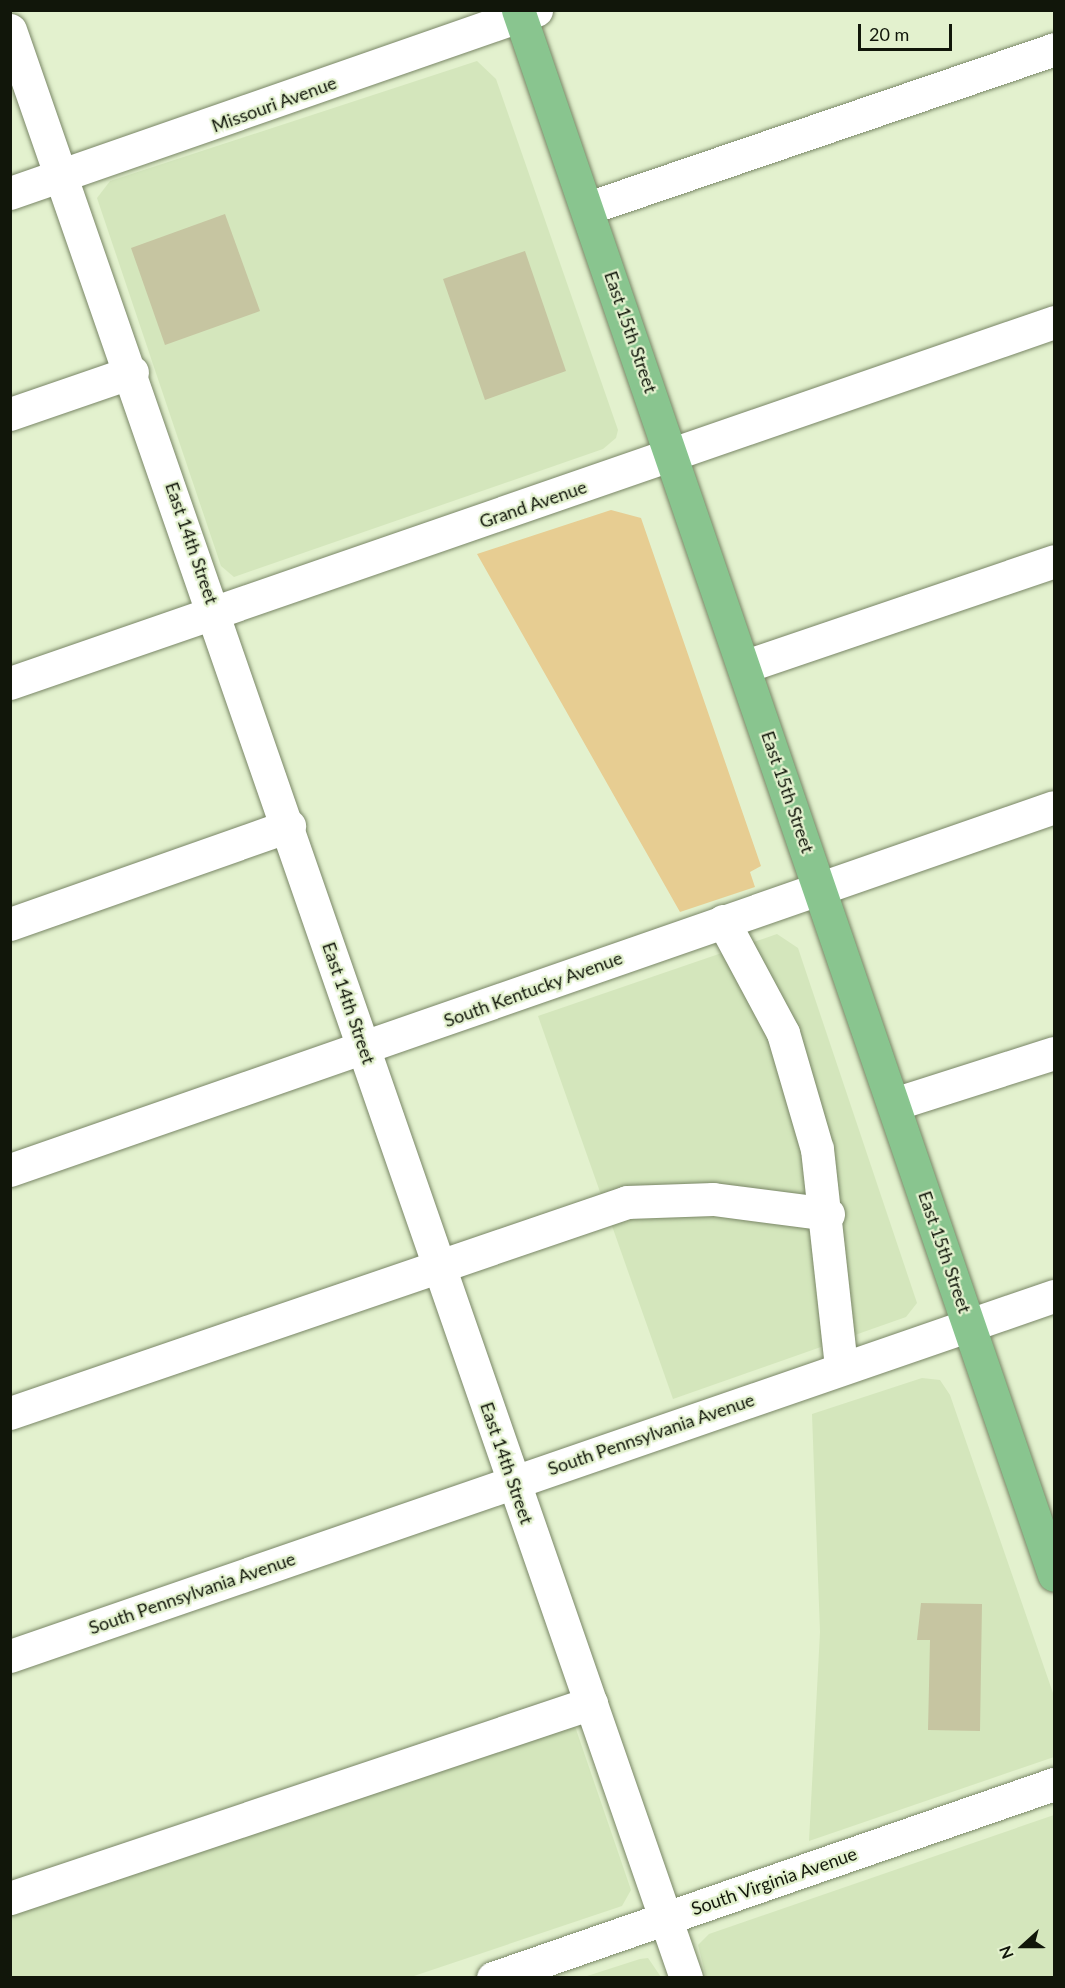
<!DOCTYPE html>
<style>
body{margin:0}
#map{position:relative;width:1065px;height:1988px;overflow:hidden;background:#e3f1ce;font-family:Lato,sans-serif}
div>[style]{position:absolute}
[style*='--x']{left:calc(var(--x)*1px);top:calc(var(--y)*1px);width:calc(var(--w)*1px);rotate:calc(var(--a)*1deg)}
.built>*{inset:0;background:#d4e6bc}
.green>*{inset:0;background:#e7cd92}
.building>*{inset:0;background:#c6c5a1}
.roads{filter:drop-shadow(0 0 2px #798666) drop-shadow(0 0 2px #798666)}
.minor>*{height:33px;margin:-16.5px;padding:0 16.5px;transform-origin:16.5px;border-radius:16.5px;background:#fff}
.major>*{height:33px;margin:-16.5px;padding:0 16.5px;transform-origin:16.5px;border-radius:16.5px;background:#89c58f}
span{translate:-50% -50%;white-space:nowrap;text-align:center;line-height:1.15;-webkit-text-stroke:4.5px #e3f1ce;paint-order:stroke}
.street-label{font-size:18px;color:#11160a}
.frame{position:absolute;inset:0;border:12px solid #11160a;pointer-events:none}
.north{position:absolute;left:993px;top:1916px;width:60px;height:60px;-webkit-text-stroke:4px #e3f1ce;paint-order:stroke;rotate:249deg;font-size:16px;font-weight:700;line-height:24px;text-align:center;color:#11160a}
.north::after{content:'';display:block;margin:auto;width:21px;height:27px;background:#11160a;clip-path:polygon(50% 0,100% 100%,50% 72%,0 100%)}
.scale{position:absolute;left:858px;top:24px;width:94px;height:27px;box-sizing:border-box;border:3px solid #11160a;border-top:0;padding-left:8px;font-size:18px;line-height:21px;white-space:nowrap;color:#11160a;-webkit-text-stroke:4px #e3f1ce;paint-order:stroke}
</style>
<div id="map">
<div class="built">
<i style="clip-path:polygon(477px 61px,496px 79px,618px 430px,616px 438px,603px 449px,234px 577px,221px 566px,97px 198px,110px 181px)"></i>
<i style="clip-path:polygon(777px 934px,798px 948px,917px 1303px,906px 1317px,673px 1399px,538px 1016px)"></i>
<i style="clip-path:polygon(922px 1378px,940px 1380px,950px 1395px,1054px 1696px,1054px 1757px,809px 1841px,820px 1632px,812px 1414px)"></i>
<i style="clip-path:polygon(566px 1700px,631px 1890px,622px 1906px,411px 1977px,11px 1978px,10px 1891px)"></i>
<i style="clip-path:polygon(1054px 1815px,1054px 1977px,706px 1977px,698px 1945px,709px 1934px)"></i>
<i style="clip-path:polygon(648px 1958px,661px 1977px,584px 1977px,640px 1959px)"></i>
</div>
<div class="green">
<i style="clip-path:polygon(611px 510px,641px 518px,761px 866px,750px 872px,755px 887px,680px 912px,477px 554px)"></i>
</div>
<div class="building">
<i style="clip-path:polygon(225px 214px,260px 311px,165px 345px,131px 248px)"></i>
<i style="clip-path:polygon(525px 251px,566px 371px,485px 400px,443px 279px)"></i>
<i style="clip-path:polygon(921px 1603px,982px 1604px,980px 1731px,928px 1730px,930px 1640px,917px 1640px)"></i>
</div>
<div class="roads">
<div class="minor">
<i style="--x:10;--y:30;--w:2062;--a:70.86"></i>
<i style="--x:10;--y:193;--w:557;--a:-19.18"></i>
<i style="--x:588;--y:208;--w:492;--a:-18.8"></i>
<i style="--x:10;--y:414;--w:129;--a:-19"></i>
<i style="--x:746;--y:666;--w:325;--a:-18.8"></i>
<i style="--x:10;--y:683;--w:1105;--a:-19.07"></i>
<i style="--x:723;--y:921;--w:127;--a:61.8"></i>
<i style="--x:783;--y:1033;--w:121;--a:73.7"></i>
<i style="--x:817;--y:1149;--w:220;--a:83.7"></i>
<i style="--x:10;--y:924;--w:296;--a:-19.4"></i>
<i style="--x:894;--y:1104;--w:168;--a:-17.7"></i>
<i style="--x:10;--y:1170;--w:1105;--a:-19.17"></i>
<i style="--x:10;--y:1413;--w:652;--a:-18.88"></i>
<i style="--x:627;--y:1202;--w:86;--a:-2"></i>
<i style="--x:713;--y:1199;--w:116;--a:7.4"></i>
<i style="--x:10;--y:1656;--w:1104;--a:-19.03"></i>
<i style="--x:10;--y:1898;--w:613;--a:-18.55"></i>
<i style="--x:493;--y:1978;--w:594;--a:-19.08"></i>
</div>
<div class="major">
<i style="--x:518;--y:10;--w:1654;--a:71.09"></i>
</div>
</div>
<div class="street-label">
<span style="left:274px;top:104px;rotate:-20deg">Missouri Avenue</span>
<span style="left:631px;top:332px;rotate:71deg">East 15th Street</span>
<span style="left:533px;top:504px;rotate:-19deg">Grand Avenue</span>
<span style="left:192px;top:543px;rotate:71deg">East 14th Street</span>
<span style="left:788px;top:792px;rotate:71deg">East 15th Street</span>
<span style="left:533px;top:989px;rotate:-20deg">South Kentucky Avenue</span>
<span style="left:349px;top:1003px;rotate:71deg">East 14th Street</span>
<span style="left:945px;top:1252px;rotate:71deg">East 15th Street</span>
<span style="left:651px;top:1434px;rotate:-19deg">South Pennsylvania Avenue</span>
<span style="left:507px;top:1463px;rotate:71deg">East 14th Street</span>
<span style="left:192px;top:1593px;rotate:-19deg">South Pennsylvania Avenue</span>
<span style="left:774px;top:1881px;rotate:-19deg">South Virginia Avenue</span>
</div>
<div class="frame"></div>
<div class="north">N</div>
<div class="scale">20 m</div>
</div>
